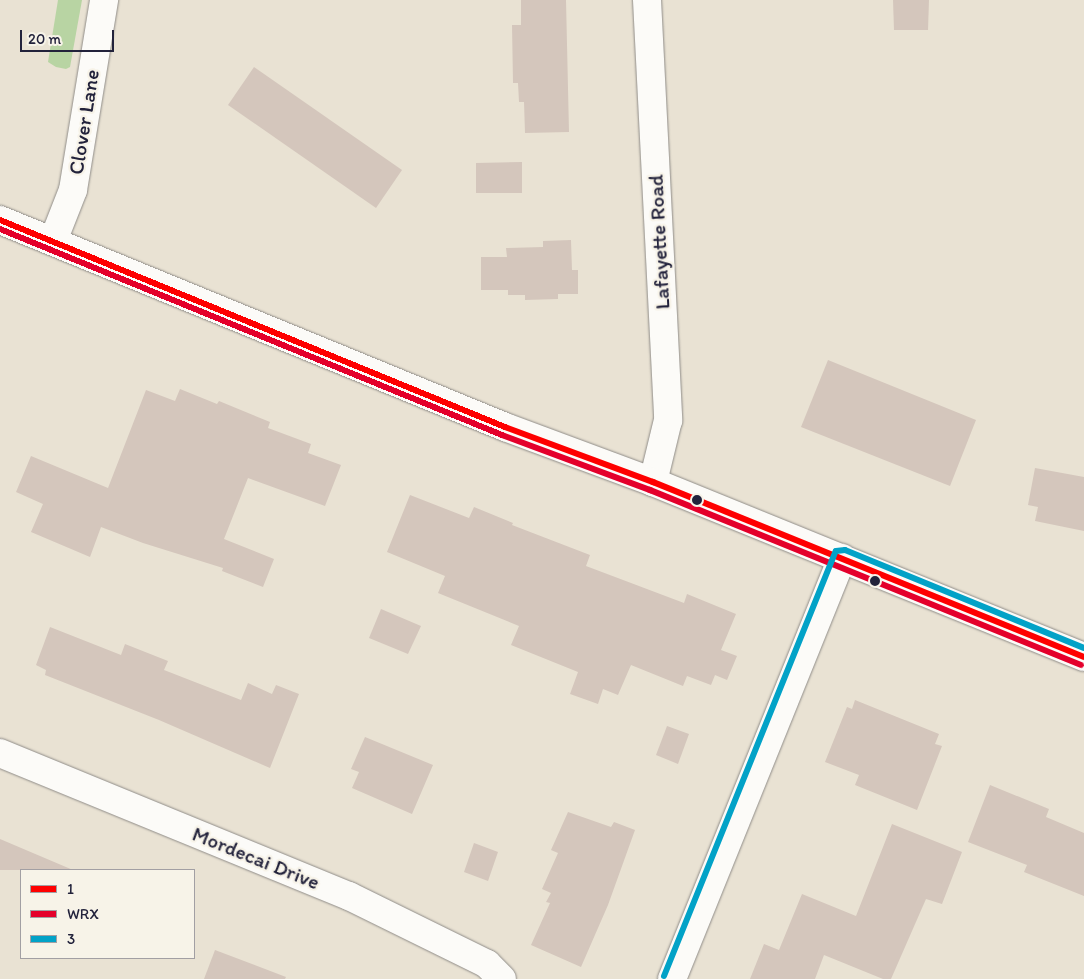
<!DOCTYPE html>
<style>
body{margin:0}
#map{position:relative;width:1084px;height:979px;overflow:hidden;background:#e9e2d3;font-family:Itim,sans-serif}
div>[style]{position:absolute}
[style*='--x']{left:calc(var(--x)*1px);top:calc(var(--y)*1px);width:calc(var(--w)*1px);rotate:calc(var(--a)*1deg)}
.green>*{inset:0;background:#b8d4a3}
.building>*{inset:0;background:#d4c6bc}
.roads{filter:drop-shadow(0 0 1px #8f8c88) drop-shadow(0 0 1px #8f8c88)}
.minor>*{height:28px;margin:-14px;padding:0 14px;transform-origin:14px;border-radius:14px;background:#fcfbf8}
.major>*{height:28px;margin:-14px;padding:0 14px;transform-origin:14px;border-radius:14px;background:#fcfbf8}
.bus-1>*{height:6px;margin:-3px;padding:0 3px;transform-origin:3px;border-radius:3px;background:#fe0000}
.bus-2>*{height:6px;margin:-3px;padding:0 3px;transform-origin:3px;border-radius:3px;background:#e4002b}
.bus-3>*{height:6px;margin:-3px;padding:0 3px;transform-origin:3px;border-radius:3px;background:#02a2c7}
.dots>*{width:14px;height:14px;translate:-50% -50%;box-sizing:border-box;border:2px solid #f7f3e8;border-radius:50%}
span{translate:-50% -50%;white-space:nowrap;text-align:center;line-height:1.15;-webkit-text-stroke:4.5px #f7f3e8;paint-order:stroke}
.street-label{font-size:21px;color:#22223b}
.legend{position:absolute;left:20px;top:869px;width:175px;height:90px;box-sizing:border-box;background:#f7f3e8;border:1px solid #a29fa3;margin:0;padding:6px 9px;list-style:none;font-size:15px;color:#22223b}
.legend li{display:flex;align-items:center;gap:10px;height:25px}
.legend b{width:25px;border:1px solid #a29fa3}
.scale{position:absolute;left:20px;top:30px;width:94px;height:22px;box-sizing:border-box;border:2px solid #22223b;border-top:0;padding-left:6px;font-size:15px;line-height:18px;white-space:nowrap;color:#22223b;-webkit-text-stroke:4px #f7f3e8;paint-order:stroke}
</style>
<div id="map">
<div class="green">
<i style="clip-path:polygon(58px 0,82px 0,70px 67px,66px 69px,56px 67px,48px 62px)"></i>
</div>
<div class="building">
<i style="clip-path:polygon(521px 0,566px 0,569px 132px,525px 133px,524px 102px,519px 102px,518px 83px,513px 83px,512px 25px,521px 25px)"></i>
<i style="clip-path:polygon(893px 0,929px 0,928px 30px,894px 30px)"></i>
<i style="clip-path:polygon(254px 67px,402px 170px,376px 208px,228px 105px)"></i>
<i style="clip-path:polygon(522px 162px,522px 193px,476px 193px,476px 163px)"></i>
<i style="clip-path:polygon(571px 240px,572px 270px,578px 270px,578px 294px,558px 294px,558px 299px,525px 300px,525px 295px,508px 295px,508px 290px,481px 290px,481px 257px,507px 257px,506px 248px,543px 247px,543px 241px)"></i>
<i style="clip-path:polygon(828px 360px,976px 420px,950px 486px,801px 427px)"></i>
<i style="clip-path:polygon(180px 389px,217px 404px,219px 401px,270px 422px,268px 428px,311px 444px,308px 453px,341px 465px,325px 506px,248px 478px,224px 539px,274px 559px,263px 587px,222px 571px,223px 568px,143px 543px,101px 527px,90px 557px,31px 532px,43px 504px,16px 492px,31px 456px,108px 488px,146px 390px,175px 401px)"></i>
<i style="clip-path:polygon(1035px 468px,1084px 477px,1084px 531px,1035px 521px,1038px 507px,1028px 505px)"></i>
<i style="clip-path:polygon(410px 495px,469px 518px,474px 507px,513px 523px,512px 525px,590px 555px,586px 566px,684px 603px,687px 594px,736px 614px,721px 650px,737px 656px,727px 680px,715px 675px,711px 685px,687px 676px,683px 686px,631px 665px,618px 695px,603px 689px,598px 704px,570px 694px,578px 672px,511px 645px,519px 626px,438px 593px,445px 576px,387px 552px)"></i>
<i style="clip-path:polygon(381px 609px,421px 626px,408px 654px,369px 638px)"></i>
<i style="clip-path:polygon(50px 627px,121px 655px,125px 644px,168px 661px,164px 670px,241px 700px,248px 683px,272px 694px,276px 685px,299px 694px,270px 768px,159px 720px,45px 675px,46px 670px,36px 665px)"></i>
<i style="clip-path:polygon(855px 700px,939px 734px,935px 744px,942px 746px,917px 810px,855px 785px,859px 775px,825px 762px,847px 707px,852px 709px)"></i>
<i style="clip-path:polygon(667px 726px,689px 734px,678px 764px,656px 755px)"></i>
<i style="clip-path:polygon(365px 737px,433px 765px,412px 814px,352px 788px,359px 772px,351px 769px)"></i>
<i style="clip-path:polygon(990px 785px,1049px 809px,1046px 817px,1084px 833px,1084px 896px,1024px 872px,1027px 865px,968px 842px)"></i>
<i style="clip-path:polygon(568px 812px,611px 827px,614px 822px,635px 830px,608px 905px,581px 967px,531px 945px,550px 903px,546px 902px,551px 893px,542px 889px,558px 853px,551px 850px)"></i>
<i style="clip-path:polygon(892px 824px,962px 852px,942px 904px,926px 899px,891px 979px,883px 979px,824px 955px,815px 979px,750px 979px,764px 944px,779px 950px,802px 894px,856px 916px)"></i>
<i style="clip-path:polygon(0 839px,73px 870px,0 870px)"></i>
<i style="clip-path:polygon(474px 843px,498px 852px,488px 881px,464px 872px)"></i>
<i style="clip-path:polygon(215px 950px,286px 977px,285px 979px,204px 979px)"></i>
</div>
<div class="roads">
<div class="minor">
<i style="--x:647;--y:0;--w:421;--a:87.1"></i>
<i style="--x:668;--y:420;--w:64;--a:103.6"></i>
<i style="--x:53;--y:241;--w:55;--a:-68.6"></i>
<i style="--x:73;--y:190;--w:193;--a:-80.7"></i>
<i style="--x:0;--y:753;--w:377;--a:22.3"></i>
<i style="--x:349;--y:896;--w:154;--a:26.2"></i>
<i style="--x:487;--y:964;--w:21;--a:45"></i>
<i style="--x:672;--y:979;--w:454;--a:-68"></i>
</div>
<div class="major">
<i style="--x:0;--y:220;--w:546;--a:22.29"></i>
<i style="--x:505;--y:427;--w:158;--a:20.4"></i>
<i style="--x:653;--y:482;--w:465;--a:22.1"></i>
</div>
</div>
<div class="bus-1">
<i style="--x:0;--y:220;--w:546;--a:22.29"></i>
<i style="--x:505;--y:427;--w:158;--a:20.4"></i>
<i style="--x:653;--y:482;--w:465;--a:22.1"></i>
</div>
<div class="bus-2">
<i style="--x:0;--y:229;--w:543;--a:22.31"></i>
<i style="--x:502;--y:435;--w:158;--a:20.4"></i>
<i style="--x:650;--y:490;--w:465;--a:22.1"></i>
</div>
<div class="bus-3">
<i style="--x:664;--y:976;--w:458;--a:-68"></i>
<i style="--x:836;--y:551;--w:9;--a:-6"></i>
<i style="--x:845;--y:550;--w:258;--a:22.3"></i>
</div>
<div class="dots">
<i style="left:697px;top:500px;background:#22223b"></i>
<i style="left:875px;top:581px;background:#22223b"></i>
</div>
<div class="street-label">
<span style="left:84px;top:122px;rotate:-81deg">Clover Lane</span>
<span style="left:659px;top:242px;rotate:-93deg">Lafayette Road</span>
<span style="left:256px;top:858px;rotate:22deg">Mordecai Drive</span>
</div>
<ul class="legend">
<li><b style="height:6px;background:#fe0000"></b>1</li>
<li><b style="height:6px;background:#e4002b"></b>WRX</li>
<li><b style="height:6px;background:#02a2c7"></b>3</li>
</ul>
<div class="scale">20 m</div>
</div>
